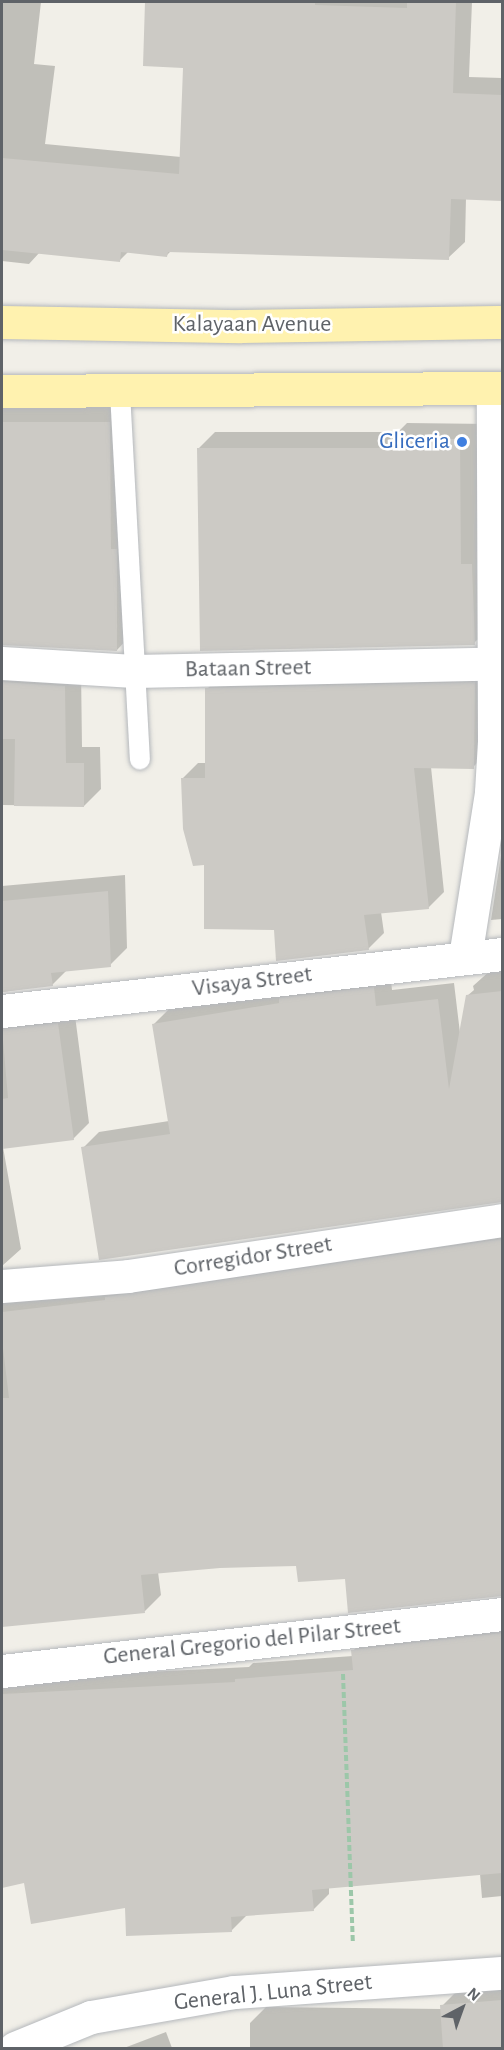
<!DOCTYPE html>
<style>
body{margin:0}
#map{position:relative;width:504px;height:2050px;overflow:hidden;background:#f1efe8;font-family:"Alegreya Sans",sans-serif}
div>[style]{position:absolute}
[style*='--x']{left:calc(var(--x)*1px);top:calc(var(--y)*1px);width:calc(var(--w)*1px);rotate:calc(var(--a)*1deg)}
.shadow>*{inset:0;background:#0003}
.building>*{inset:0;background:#cccac5}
.path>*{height:4px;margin-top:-2px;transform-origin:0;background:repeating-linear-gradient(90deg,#9cc7a9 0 6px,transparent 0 9px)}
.roads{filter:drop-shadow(0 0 2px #b5b8bc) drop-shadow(0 0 2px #b5b8bc)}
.lane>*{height:20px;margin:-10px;padding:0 10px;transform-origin:10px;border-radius:10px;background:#fff}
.street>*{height:33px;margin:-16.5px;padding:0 16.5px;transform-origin:16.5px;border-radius:16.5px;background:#fff}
.primary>*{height:33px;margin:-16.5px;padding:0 16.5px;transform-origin:16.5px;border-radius:16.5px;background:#fff2af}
.dots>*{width:16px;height:16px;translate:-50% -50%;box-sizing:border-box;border:3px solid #fff;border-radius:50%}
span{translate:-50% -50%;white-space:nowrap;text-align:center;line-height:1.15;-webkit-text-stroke:5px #fff;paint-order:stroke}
.street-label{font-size:24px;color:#5f6368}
.shop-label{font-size:24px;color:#366cbe}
.right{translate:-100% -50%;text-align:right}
.frame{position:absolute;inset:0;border:3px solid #5f6368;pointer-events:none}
.north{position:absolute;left:432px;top:1978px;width:60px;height:60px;-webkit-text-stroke:4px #fff;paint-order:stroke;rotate:41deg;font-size:16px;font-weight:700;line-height:24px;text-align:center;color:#5f6368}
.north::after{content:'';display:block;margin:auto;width:21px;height:27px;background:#5f6368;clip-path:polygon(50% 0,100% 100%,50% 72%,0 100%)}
</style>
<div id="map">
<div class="shadow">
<i style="clip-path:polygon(2px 2px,41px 2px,34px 64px,55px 66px,45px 144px,181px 157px,184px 66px,145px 65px,146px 2px,472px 2px,469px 77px,502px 78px,502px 199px,466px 198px,465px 242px,448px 258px,171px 251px,167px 255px,129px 251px,120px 260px,40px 252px,29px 264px,2px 261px)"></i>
<i style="clip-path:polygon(2px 406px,126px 406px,133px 633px,117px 650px,2px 643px)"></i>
<i style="clip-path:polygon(407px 423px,490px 424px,490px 627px,474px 643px,199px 448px,215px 432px,398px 432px)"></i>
<i style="clip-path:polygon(2px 653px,81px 669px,82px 747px,100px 747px,101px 789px,84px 806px,2px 805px)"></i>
<i style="clip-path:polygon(491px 667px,489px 751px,473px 767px,431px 767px,444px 892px,428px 908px,381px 912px,384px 933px,368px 949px,205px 863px,182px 779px,198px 763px,207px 763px,207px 689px,223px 673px)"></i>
<i style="clip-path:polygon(502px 849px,502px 919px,491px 920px)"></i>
<i style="clip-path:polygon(125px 875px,127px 948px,110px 965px,67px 970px,52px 985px,2px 992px,2px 886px)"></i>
<i style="clip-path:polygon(502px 960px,502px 1200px,83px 1148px,99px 1132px,169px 1121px,154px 1024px,170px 1008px,390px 972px,392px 990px,454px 983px,460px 1033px,467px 996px,474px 990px,473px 986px)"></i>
<i style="clip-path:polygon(74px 1008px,89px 1123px,73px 1139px,3px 1147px,21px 1249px,2px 1266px,2px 1028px,16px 1013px)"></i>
<i style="clip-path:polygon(502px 1226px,502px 1594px,346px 1577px,298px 1565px,220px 1567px,158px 1572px,161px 1595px,145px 1611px,2px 1626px,2px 1278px)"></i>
<i style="clip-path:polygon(502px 1619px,502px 1896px,482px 1898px,480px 1874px,329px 1887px,329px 1894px,313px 1910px,248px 1914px,231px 1931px,25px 1881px,2px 1887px,2px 1679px,249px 1667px,253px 1663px,353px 1656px,353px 1651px,369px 1634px)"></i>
<i style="clip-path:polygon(502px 1986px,502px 2048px,250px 2048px,250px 2023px,266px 2007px,442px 2009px,442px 2006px,458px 1990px)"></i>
<i style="clip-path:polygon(166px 2032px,172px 2048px,124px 2048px)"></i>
</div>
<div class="building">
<i style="clip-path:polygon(145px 2px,315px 2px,315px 5px,407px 8px,407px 2px,456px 2px,453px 93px,502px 95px,502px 201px,451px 199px,449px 260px,168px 252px,167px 257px,121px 252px,120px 262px,2px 250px,2px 158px,179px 174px,183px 68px,143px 66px)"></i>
<i style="clip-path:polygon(2px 422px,110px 422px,111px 549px,117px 549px,117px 651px,2px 645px)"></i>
<i style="clip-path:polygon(389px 439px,460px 439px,461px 564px,472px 564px,475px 645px,200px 651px,197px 448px,389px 448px)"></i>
<i style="clip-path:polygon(2px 682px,65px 686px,66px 763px,84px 763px,84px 807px,14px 806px,15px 739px,2px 739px)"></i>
<i style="clip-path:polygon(475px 682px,474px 769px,414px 768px,429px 909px,364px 915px,369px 950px,276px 961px,274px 930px,204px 929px,204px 865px,193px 866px,183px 829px,181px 778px,205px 778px,205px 688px)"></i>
<i style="clip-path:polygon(108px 891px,111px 967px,51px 973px,53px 986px,2px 992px,2px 901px)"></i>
<i style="clip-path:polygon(374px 987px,376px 1006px,438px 999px,449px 1089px,466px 995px,502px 991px,502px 1202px,99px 1260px,81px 1147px,170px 1134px,152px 1024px,279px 1003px,279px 998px)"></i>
<i style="clip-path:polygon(58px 1023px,74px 1140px,2px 1149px,2px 1099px,8px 1098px,2px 1029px)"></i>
<i style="clip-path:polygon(502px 1239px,502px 1596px,348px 1613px,345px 1579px,298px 1582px,296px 1566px,220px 1568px,141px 1575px,145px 1613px,2px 1627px,2px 1398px,9px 1398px,2px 1340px,2px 1312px,105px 1300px,105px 1297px)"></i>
<i style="clip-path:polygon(502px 1633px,502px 1873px,312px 1890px,314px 1911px,231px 1917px,232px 1932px,126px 1936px,125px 1908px,31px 1924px,24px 1883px,2px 1888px,2px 1694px,235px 1682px,235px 1679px,353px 1670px,351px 1650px)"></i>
<i style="clip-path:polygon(502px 2000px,502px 2049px,443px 2049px,440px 2005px)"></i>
</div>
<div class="path">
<i style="--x:343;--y:1674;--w:268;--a:87.9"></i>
</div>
<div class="roads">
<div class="lane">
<i style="--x:120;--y:392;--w:368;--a:86.9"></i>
</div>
<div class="street">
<i style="--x:2;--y:663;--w:132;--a:3.5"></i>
<i style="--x:134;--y:671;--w:368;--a:-1.2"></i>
<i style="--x:465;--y:957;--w:167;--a:-81"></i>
<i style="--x:491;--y:792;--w:50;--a:-86.6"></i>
<i style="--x:494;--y:742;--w:354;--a:-90.2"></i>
<i style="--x:2;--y:1011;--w:503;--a:-6.5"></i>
<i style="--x:2;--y:1286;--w:126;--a:-4.5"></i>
<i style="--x:128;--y:1276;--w:378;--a:-8.5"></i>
<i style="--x:2;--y:1671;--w:503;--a:-6.5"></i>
<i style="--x:15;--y:2048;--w:82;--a:-22.2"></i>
<i style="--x:91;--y:2017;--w:145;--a:-9.9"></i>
<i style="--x:234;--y:1992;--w:269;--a:-4.1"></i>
</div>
<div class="primary">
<i style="--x:2;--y:322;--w:239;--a:1"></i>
<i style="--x:241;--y:326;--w:261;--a:-0.9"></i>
<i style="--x:2;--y:391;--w:500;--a:-0.34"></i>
</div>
</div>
<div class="dots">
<i style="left:462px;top:442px;background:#3f7fe0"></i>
</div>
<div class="street-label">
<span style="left:252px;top:325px">Kalayaan Avenue</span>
<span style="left:248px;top:669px;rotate:-1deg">Bataan Street</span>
<span style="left:252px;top:982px;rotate:-7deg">Visaya Street</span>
<span style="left:253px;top:1257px;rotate:-9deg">Corregidor Street</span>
<span style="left:252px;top:1642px;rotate:-6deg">General Gregorio del Pilar Street</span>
<span style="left:273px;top:1993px;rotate:-6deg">General J. Luna Street</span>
</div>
<div class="shop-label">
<span class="right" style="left:450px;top:442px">Gliceria</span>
</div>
<div class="frame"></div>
<div class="north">N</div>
</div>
